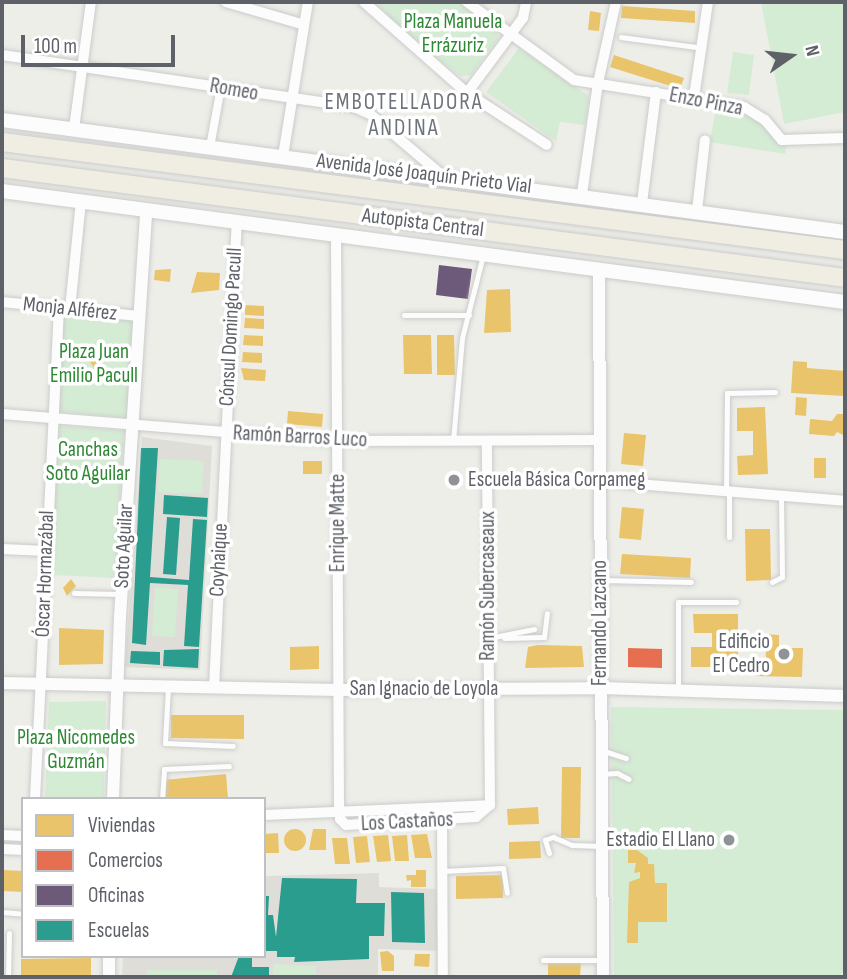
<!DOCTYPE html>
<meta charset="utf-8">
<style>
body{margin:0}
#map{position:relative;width:847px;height:979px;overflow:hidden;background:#eeeee9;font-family:"Sofia Sans Condensed",sans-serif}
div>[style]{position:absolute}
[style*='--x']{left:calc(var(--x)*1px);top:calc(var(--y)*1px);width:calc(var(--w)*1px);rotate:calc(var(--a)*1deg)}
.education>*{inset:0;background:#dfddd7}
.green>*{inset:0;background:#d5ecd4}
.homes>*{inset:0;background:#e9c46a}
.round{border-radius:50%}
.shops>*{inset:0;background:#e76f51}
.offices>*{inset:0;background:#6d597a}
.schools>*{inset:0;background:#2a9d8f}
.roads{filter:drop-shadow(0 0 2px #cbcccb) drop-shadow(0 0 2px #cbcccb)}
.service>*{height:5px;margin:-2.5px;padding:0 2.5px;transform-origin:2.5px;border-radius:2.5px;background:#fcfcfc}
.pedestrian>*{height:8px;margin:-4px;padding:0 4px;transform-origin:4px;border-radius:4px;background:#fcfcfc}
.minor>*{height:10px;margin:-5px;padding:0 5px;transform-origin:5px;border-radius:5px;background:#fcfcfc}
.tertiary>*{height:12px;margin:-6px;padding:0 6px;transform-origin:6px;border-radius:6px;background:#fcfcfc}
.secondary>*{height:14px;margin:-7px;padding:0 7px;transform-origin:7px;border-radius:7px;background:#fcfcfc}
.motorway>*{height:18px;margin:-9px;padding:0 9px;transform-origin:9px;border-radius:9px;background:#f0ede2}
.dots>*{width:19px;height:19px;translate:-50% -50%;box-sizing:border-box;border:4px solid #fff;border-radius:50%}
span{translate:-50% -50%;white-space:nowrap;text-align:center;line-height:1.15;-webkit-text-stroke:7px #fff;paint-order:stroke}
.park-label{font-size:21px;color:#2e8733}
.street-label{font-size:21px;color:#5e6268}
.poi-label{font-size:21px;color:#5e6268}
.left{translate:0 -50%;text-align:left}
.right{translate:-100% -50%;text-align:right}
.neighbourhood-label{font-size:23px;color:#6e747a;letter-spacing:2px}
.frame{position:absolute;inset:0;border:4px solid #5e6268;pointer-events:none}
.legend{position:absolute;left:21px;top:797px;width:245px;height:161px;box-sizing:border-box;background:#fff;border:2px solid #bfc0c3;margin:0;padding:9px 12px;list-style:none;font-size:21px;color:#5e6268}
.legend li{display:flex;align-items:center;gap:14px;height:35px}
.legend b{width:35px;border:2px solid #bfc0c3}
.north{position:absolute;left:756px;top:21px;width:70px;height:70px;-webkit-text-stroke:5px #fff;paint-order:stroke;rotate:76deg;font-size:19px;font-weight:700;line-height:28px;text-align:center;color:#5e6268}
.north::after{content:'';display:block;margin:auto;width:24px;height:32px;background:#5e6268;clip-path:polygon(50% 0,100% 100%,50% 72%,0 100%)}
.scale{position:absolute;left:21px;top:35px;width:154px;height:32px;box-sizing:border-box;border:4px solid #5e6268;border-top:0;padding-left:9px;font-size:21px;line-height:24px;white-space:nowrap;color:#5e6268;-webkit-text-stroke:5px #fff;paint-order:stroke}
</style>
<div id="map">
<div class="education">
<i style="clip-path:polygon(142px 437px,212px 446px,200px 670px,125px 667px)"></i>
<i style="clip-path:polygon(379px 873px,379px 887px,438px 889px,439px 951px,378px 949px,378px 977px,122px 977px,123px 956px,264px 956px,264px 876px)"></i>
</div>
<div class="green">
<i style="clip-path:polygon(376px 2px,458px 2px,497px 32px,498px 39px,471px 75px,460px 76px,402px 30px)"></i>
<i style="clip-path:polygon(761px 2px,845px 2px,845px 112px,784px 124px)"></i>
<i style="clip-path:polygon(519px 48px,589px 96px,585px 125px,560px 122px,556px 141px,486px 92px)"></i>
<i style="clip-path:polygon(733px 52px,754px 55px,749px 95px,727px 93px)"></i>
<i style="clip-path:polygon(716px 107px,753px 114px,787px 144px,785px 154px,710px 142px)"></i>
<i style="clip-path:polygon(62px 310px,136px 317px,129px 418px,52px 411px)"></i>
<i style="clip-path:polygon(56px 426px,124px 430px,115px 578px,51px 575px)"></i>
<i style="clip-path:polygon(160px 459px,204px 461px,202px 494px,158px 492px)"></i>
<i style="clip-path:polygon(155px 588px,178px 589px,175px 637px,152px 636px)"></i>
<i style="clip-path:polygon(106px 701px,104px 799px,45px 799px,49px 702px)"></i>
<i style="clip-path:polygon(611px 707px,845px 710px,845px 969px,839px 977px,614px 977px)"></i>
<i style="clip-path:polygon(273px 964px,316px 966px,316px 977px,273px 977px)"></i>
<i style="clip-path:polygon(147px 970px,217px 970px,217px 977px,147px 977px)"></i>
</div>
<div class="homes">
<i style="clip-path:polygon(622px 6px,695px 11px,695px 23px,621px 18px)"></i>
<i style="clip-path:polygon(590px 11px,601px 13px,599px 31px,588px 30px)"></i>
<i style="clip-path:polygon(614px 55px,684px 78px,680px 89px,610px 67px)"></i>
<i style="clip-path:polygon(171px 269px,170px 282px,154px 280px,155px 270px)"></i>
<i style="clip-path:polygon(197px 272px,220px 273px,219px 290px,191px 293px)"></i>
<i style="clip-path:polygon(510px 289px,511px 332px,484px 333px,487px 290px)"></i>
<i style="clip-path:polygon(245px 305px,264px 306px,264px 316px,245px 315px)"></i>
<i style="clip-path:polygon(245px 318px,264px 319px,264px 329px,244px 328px)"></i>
<i style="clip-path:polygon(244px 335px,263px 336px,263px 346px,243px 345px)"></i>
<i style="clip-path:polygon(403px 335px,431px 335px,432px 374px,404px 374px)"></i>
<i style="clip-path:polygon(437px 335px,454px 335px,455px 375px,437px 375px)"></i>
<i style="clip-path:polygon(88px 348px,103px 372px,98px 375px,83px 350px)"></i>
<i style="clip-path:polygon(243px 352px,262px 353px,262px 363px,242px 362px)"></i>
<i style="clip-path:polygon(793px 361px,807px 362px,807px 368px,845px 371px,845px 396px,791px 393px)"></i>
<i style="clip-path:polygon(241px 368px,266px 370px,265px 381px,244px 380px)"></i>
<i style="clip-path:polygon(796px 397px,807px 398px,806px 416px,795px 415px)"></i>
<i style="clip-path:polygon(765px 407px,768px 474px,738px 475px,737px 456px,753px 455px,753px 431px,737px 431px,737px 408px)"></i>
<i style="clip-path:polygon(288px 411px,323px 414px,322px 427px,287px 424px)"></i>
<i style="clip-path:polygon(837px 414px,845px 414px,845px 436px,837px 432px,834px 436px,809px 434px,810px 419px,832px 421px)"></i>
<i style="clip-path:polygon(624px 433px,646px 435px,643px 466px,621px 464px)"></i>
<i style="clip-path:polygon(814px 458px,826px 458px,826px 478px,814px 478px)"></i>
<i style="clip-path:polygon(303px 461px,322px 461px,322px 474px,303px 474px)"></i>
<i style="clip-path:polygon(622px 507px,644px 509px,641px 540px,619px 538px)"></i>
<i style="clip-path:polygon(745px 529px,770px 529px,771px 580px,746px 581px)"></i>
<i style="clip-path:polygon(622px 554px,691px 558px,690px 578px,620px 574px)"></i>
<i style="clip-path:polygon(71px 579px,76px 586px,67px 596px,63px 588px)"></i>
<i style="clip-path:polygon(693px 614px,738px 614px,738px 634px,721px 634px,721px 649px,738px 649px,738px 667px,691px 667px,691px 647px,712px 647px,712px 633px,694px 633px)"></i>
<i style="clip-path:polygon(59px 628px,104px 630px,103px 664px,59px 665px)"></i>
<i style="clip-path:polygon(765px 634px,779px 635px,779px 648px,803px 648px,802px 677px,755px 676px,756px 661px,766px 661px)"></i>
<i style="clip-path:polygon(538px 645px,582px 646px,584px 667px,525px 668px,528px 647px)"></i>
<i style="clip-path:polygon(319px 646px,319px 669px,290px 670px,290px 647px)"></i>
<i style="clip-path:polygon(171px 715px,244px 715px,244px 739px,171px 738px)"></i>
<i style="clip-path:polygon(562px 767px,581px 767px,580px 838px,561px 838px)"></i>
<i style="clip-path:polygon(226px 774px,228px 799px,166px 799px,164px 780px)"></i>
<i style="clip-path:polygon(538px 807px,539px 824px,508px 825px,507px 809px)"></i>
<i style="clip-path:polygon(313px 829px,326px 829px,326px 850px,309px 850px)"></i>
<i class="round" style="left:284px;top:829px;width:22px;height:22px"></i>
<i style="clip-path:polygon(278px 833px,279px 853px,264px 853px,264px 834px)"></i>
<i style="clip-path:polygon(427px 834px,432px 858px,415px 858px,411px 835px)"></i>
<i style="clip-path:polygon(388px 835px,391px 861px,377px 862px,373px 836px)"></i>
<i style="clip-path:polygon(407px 835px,409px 861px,395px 861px,392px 836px)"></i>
<i style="clip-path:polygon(367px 836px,370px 862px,356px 863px,353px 837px)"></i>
<i style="clip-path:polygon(332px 838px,347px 838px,350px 864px,335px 864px)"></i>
<i style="clip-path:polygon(540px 841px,541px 858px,509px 859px,509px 842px)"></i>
<i style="clip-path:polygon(628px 850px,637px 850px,648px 858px,648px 864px,654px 864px,655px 883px,667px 883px,667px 922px,638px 922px,638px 943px,627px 943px,629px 882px,640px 878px,640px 872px,634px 873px,636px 863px,628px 863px)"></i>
<i style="clip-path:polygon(2px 870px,23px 871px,23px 892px,2px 891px)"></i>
<i style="clip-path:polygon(416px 870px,426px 870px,426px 887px,411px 887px,411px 880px,407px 881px,406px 875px,416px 875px)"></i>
<i style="clip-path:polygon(503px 875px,503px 898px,456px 899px,456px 876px)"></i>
<i style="clip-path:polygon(388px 951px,394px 956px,394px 971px,382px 971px,380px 952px)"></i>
<i style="clip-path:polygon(415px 954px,430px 954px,429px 967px,414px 966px)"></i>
<i style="clip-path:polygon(91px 958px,91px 977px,21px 977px,21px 959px)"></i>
<i style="clip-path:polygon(548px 960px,581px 961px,580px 977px,548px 977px)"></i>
</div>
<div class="shops">
<i style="clip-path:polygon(628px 648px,662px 649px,662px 668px,628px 667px)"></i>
</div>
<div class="offices">
<i style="clip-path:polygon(439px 265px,472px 269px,468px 299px,436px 295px)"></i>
</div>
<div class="schools">
<i style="clip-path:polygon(141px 448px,158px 448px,150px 577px,189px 580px,193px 519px,207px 520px,199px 647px,184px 646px,188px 585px,150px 583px,146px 645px,132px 643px)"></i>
<i style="clip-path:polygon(164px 495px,208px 498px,207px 517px,163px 514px)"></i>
<i style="clip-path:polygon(167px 517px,180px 518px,176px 575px,163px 574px)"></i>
<i style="clip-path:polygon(199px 649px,198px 668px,163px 666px,164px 650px)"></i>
<i style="clip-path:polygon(131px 651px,160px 652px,160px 665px,130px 663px)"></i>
<i style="clip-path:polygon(282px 878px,357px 879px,356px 903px,385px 903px,384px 936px,369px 936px,369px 959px,294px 962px,295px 957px,277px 957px,277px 951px,264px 951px,264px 896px,269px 896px,268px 915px,273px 915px,276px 937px)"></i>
<i style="clip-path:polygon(391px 892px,424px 893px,425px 943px,392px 942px)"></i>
<i style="clip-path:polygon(239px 956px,252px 956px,252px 967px,269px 967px,269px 977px,231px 977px)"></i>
</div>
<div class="roads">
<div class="service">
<i style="--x:621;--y:37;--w:83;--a:7.6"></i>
<i style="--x:404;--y:315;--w:65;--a:0"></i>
<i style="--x:453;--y:441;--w:103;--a:-85"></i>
<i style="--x:462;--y:338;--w:86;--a:-75.8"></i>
<i style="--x:726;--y:491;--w:98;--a:-89.4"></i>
<i style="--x:727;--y:393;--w:48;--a:-1.2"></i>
<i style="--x:729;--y:537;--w:45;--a:-90"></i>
<i style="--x:601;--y:580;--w:90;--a:1.3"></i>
<i style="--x:772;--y:582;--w:11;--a:-27"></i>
<i style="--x:782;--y:577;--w:81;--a:-90.7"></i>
<i style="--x:74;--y:593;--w:47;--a:1.2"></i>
<i style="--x:489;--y:638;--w:46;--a:-11.3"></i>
<i style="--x:504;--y:638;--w:40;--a:-1.4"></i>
<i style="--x:544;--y:637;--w:24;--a:-83"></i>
<i style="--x:168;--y:687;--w:56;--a:93.1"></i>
<i style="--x:165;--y:743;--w:68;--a:2.5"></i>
<i style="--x:678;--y:691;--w:89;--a:-90"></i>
<i style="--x:678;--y:602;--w:58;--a:0"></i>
<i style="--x:604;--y:751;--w:23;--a:18"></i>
<i style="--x:601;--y:774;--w:16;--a:-4"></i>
<i style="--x:617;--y:773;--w:13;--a:27"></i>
<i style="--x:162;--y:799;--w:30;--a:-86"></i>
<i style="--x:164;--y:769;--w:65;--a:-2.6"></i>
<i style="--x:549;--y:853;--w:14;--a:-107"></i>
<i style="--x:545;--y:840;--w:9;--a:-21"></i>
<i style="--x:553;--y:837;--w:21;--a:23"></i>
<i style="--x:572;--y:845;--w:30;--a:2"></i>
<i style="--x:443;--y:871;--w:60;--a:-2.9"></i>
<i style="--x:503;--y:868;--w:25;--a:81"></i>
<i style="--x:2;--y:912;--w:21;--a:5"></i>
<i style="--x:543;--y:960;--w:60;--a:0"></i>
<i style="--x:8;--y:977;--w:44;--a:-88.7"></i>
</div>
<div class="pedestrian">
<i style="--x:210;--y:147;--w:61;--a:-79.6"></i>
</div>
<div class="minor">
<i style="--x:226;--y:2;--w:78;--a:16.3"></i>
<i style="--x:364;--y:2;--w:137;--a:41.5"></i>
<i style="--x:467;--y:93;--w:95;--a:33"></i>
<i style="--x:467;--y:2;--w:132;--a:36.1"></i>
<i style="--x:574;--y:80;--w:172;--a:9"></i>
<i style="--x:744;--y:107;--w:25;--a:32"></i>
<i style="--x:765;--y:120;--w:26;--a:50"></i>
<i style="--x:782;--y:140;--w:63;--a:-1.8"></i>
<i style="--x:2;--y:55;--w:356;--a:8.4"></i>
<i style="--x:354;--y:107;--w:17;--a:24"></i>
<i style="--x:370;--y:114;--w:97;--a:40.4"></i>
<i style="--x:467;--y:93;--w:94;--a:-53.3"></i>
<i style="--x:523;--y:18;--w:16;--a:-79"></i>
<i style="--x:694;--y:97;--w:96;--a:-81.6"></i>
<i style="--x:74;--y:129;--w:128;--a:-82.4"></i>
<i style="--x:283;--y:156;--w:156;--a:-80.8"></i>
<i style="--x:582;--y:194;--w:112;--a:-81.8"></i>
<i style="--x:598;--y:83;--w:83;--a:-77.5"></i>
<i style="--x:642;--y:203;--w:112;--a:-82.8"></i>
<i style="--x:697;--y:211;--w:71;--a:-83.6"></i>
<i style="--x:336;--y:235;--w:569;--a:89.7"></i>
<i style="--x:339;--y:804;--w:15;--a:86"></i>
<i style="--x:340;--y:819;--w:8;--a:45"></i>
<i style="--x:346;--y:825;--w:130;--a:-3.5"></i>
<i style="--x:476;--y:817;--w:18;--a:-41"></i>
<i style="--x:490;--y:805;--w:364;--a:-90.5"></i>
<i style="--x:2;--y:302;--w:137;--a:5.9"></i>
<i style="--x:70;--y:309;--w:109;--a:-84.2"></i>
<i style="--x:2;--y:414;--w:336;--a:4.6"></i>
<i style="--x:337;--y:441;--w:262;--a:-0.2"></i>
<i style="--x:599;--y:481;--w:247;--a:4.6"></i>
<i style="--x:2;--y:549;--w:44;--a:2.6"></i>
<i style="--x:214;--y:688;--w:468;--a:-87.2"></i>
<i style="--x:35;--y:799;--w:492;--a:-87.2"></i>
<i style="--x:442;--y:813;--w:164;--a:89.7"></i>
<i style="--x:264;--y:815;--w:226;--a:-2.5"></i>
<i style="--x:2;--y:835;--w:21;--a:3"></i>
<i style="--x:2;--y:849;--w:21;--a:3"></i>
</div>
<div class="tertiary">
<i style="--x:599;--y:269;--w:708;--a:89.68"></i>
<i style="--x:2;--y:683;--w:336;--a:1.2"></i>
<i style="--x:338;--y:690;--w:263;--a:-0.4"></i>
<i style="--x:601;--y:688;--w:244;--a:1.9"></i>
<i style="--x:113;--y:799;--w:182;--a:-87.8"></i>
<i style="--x:120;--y:617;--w:408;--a:-86.3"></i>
<i style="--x:109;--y:977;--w:21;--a:-90"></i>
</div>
<div class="secondary">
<i style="--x:2;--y:120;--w:850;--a:7.57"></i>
<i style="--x:2;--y:191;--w:850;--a:7.5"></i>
</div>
<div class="motorway">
<i style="--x:2;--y:142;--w:850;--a:7.3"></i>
<i style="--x:2;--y:168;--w:850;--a:7.43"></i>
</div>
</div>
<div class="dots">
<i style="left:454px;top:480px;background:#909395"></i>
<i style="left:784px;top:654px;background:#909395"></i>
<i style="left:729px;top:840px;background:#909395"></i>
</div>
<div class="park-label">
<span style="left:453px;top:34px">Plaza Manuela<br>Errázuriz</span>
<span style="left:94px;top:364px">Plaza Juan<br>Emilio Pacull</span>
<span style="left:88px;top:462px">Canchas<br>Soto Aguilar</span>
<span style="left:76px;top:750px">Plaza Nicomedes<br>Guzmán</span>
</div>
<div class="street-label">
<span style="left:234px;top:90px;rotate:10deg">Romeo</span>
<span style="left:706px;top:102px;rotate:11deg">Enzo Pinza</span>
<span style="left:424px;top:174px;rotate:7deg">Avenida José Joaquín Prieto Vial</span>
<span style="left:423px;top:223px;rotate:7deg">Autopista Central</span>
<span style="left:70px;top:309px;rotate:6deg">Monja Alférez</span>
<span style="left:231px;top:327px;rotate:-87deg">Cónsul Domingo Pacull</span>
<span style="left:300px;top:437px;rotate:3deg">Ramón Barros Luco</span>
<span style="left:338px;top:523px;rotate:-90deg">Enrique Matte</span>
<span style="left:124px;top:546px;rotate:-87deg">Soto Aguilar</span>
<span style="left:219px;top:560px;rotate:-87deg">Coyhaique</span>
<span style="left:45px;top:574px;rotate:-88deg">Óscar Hormazábal</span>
<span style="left:488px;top:586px;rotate:-90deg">Ramón Subercaseaux</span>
<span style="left:600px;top:623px;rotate:-90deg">Fernando Lazcano</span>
<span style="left:424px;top:689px">San Ignacio de Loyola</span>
<span style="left:407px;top:822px;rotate:-3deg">Los Castaños</span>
</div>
<div class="poi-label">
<span class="left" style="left:468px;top:480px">Escuela Básica Corpameg</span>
<span class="right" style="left:770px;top:654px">Edificio<br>El Cedro</span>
<span class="right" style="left:715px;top:840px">Estadio El Llano</span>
</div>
<div class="neighbourhood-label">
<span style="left:404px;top:115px">EMBOTELLADORA<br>ANDINA</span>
</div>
<div class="frame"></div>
<ul class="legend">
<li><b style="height:19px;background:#e9c46a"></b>Viviendas</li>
<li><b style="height:19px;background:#e76f51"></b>Comercios</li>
<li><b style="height:19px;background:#6d597a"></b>Oficinas</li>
<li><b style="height:19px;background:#2a9d8f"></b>Escuelas</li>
</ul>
<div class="north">N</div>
<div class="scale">100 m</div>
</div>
